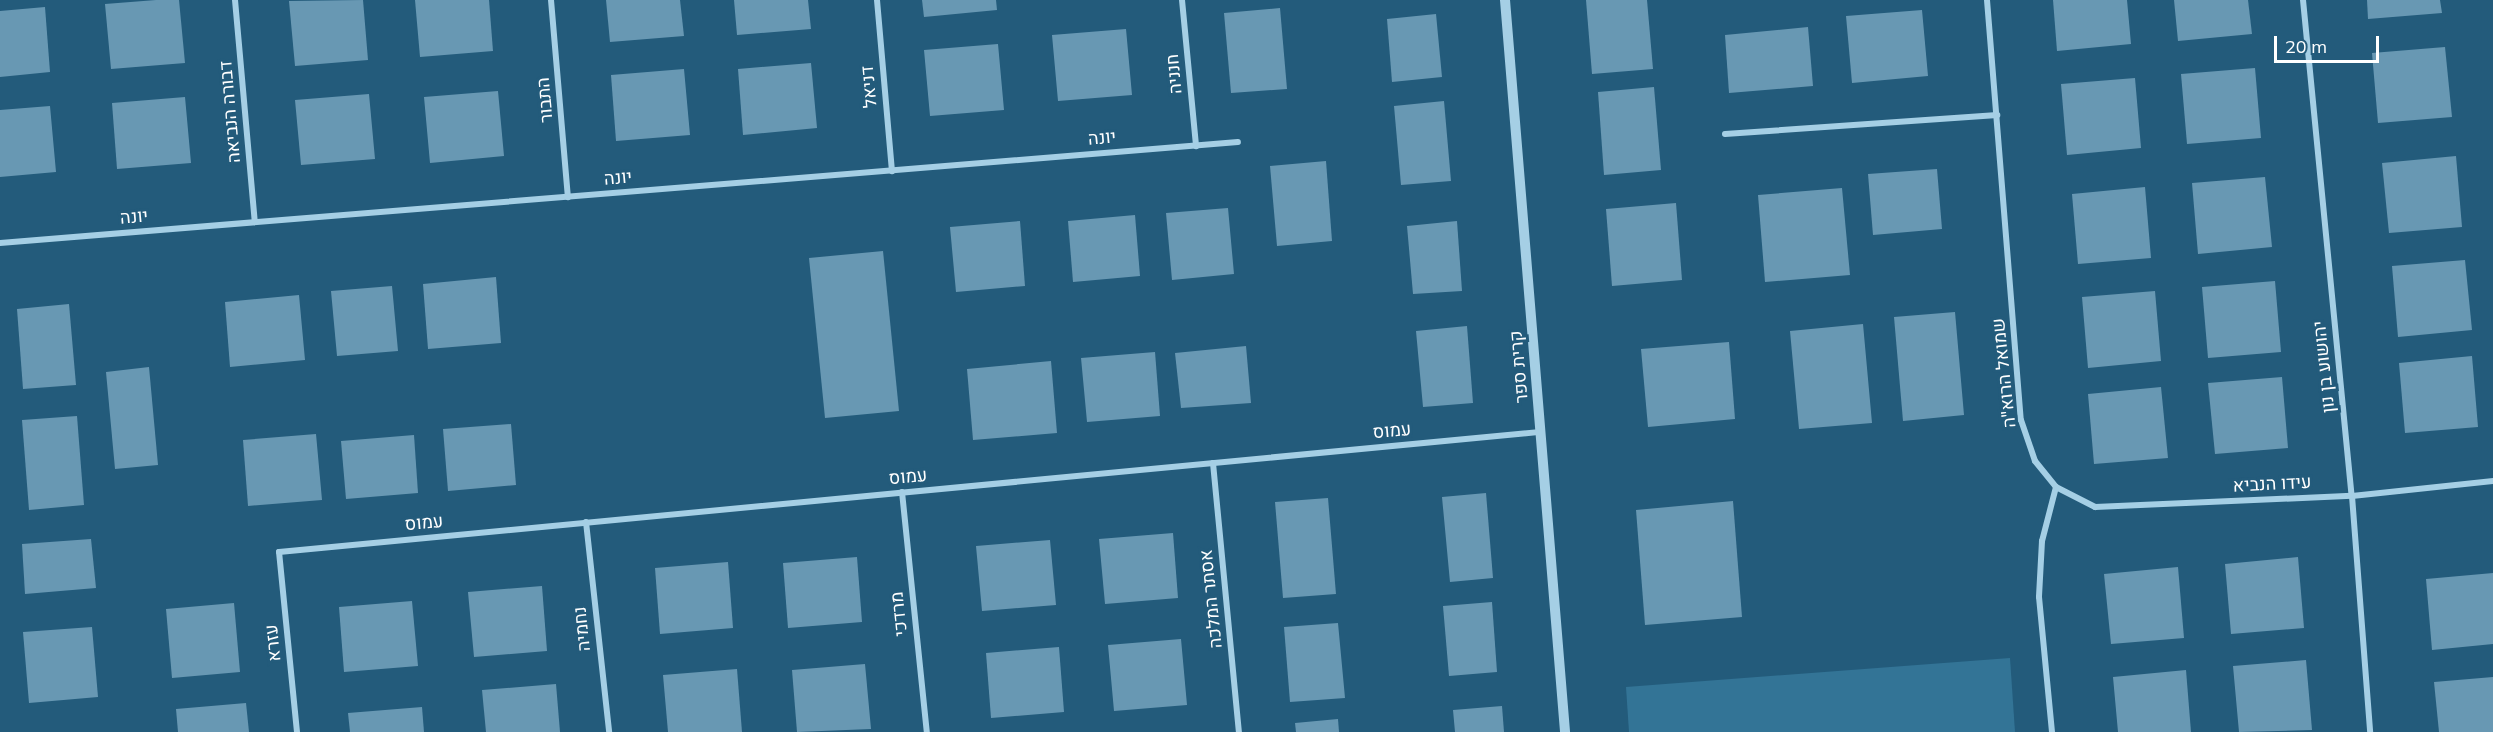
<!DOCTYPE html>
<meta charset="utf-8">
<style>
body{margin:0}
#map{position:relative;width:2493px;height:732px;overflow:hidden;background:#235b7b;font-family:Mulish,Heebo,sans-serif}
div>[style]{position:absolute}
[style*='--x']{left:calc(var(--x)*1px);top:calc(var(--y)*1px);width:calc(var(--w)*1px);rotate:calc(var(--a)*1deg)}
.green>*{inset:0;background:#337496}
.building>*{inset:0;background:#6898b3}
.minor>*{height:6px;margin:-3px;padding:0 3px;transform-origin:3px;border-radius:3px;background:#a5cfe5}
.tertiary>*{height:10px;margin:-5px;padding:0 5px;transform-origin:5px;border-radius:5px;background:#a5cfe5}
span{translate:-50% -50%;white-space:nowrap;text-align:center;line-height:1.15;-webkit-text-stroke:6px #235b7b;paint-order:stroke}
.street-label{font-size:18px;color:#fff}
.scale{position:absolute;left:2274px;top:36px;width:105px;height:27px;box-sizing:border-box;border:3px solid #fff;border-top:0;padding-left:8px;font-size:18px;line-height:21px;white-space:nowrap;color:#fff;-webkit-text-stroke:4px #235b7b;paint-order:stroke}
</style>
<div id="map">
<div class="green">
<i style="clip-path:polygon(2010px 658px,2015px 732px,1629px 732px,1626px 687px)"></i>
</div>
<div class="building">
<i style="clip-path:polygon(156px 0,179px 0,185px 63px,111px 69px,105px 4px)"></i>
<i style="clip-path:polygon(363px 0,368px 60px,295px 66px,289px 1px)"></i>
<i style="clip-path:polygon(415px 0,489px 0,493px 51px,420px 57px)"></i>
<i style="clip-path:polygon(606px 0,680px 0,684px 36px,610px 42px)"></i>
<i style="clip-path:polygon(734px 0,808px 0,811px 29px,737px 35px)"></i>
<i style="clip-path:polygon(922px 0,996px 0,997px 10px,924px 17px)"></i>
<i style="clip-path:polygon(1586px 0,1647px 0,1653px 69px,1592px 74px)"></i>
<i style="clip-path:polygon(2053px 0,2127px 0,2131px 44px,2057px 51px)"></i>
<i style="clip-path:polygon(2174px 0,2248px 0,2252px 34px,2178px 41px)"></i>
<i style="clip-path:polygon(2367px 0,2440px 0,2442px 13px,2368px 19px)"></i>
<i style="clip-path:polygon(45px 7px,50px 72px,0 77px,0 11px)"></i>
<i style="clip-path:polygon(1280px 8px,1287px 89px,1231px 93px,1224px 13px)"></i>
<i style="clip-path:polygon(1922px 10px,1928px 76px,1852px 83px,1846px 16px)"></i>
<i style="clip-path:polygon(1436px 14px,1442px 77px,1392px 82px,1387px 19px)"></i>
<i style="clip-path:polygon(1808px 27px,1813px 86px,1729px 93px,1725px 35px)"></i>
<i style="clip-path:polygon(1126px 29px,1132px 95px,1058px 101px,1052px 35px)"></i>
<i style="clip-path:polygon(998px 44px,1004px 110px,930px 116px,924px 50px)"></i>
<i style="clip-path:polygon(2445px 47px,2452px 117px,2378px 123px,2372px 53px)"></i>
<i style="clip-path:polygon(811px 63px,817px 128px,743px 135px,738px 69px)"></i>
<i style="clip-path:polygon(2255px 68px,2261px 138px,2187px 144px,2181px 74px)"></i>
<i style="clip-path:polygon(684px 69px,690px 135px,616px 141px,611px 75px)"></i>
<i style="clip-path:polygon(2135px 78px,2141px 148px,2067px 155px,2061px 84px)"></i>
<i style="clip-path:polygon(1654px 87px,1661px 170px,1604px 175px,1598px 92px)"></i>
<i style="clip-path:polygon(498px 91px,504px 156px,430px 163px,424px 97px)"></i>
<i style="clip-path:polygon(369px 94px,375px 159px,301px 165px,295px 100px)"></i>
<i style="clip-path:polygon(185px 97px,191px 163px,117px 169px,112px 103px)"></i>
<i style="clip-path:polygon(1444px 101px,1451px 181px,1401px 185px,1394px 106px)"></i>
<i style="clip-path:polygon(50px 106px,56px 172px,0 177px,0 110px)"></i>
<i style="clip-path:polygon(2456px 156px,2462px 227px,2389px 233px,2382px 163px)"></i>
<i style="clip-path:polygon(1326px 161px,1332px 241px,1277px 246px,1270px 166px)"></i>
<i style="clip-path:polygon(1937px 169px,1942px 229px,1873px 235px,1868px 174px)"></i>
<i style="clip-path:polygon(2265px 177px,2272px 247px,2198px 254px,2192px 183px)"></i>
<i style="clip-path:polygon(2145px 187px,2151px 258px,2078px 264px,2072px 194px)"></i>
<i style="clip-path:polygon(1842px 188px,1850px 275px,1765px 282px,1758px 195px)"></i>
<i style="clip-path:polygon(1676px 203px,1682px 280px,1612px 286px,1606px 209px)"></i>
<i style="clip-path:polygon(1228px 208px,1234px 274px,1172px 280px,1166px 213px)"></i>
<i style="clip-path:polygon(1135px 215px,1140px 276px,1073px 282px,1068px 221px)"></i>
<i style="clip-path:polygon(1020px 221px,1025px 286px,956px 292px,950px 227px)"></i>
<i style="clip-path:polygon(1457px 221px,1462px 291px,1413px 294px,1407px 226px)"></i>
<i style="clip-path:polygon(883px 251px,899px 411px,825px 418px,809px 258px)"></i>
<i style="clip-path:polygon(2465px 260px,2472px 330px,2398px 337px,2392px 266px)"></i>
<i style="clip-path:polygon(496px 277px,501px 343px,428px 349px,423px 284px)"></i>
<i style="clip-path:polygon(2275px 281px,2281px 352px,2208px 358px,2202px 287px)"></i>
<i style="clip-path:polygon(392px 286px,398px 351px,337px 356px,331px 291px)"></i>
<i style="clip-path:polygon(2155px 291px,2161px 361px,2088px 368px,2082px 297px)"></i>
<i style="clip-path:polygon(299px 295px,305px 360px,230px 367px,225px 302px)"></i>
<i style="clip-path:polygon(69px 304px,76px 385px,23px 389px,17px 309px)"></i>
<i style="clip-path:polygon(1955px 312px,1964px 415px,1903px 421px,1894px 317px)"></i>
<i style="clip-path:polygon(1863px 324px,1872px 423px,1799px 429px,1790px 331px)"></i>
<i style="clip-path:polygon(1467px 326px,1473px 403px,1423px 407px,1416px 331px)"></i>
<i style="clip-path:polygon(1729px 342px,1735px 419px,1648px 427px,1641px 349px)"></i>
<i style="clip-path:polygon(1246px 346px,1251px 403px,1181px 408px,1175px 353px)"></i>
<i style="clip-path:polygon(1155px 352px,1160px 416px,1087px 422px,1081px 358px)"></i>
<i style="clip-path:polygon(2472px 356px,2478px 427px,2405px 433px,2399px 363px)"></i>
<i style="clip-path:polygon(1051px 361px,1057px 433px,973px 440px,967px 369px)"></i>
<i style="clip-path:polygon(149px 367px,158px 465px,115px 469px,106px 372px)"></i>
<i style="clip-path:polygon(2282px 377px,2288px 448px,2215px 454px,2208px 383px)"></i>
<i style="clip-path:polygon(2161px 387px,2168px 458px,2094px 464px,2088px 394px)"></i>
<i style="clip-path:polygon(77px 416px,84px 505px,29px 510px,22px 420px)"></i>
<i style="clip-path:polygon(511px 424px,516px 485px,448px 491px,443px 429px)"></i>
<i style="clip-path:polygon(316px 434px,322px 500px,248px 506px,243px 440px)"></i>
<i style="clip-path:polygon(414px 435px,418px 493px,346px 499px,341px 441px)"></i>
<i style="clip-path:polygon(1486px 493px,1493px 578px,1450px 582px,1442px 497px)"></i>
<i style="clip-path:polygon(1328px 498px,1336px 594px,1283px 598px,1275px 502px)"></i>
<i style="clip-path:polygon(1733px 501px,1742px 617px,1645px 625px,1636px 510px)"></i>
<i style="clip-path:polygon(1173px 533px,1178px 598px,1105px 604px,1099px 539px)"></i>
<i style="clip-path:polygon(91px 539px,96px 588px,25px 594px,22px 544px)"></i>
<i style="clip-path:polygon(1050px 540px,1056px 605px,982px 611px,976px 546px)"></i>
<i style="clip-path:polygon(857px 557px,862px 622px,788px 628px,783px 563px)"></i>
<i style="clip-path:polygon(2298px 557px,2304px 628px,2231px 634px,2225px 564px)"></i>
<i style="clip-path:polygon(728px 562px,733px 628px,660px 634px,655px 568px)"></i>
<i style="clip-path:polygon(2178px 567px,2184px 638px,2111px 644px,2104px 574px)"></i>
<i style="clip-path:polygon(2493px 573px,2493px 644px,2432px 650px,2426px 579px)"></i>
<i style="clip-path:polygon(542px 586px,547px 651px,474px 657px,468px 592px)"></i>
<i style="clip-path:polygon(412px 601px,418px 666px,344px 672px,339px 607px)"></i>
<i style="clip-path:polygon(1492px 602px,1497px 672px,1449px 676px,1443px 606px)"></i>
<i style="clip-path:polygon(234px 603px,240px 672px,172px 678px,166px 609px)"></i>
<i style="clip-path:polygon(1338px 623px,1345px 698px,1290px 702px,1284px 627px)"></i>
<i style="clip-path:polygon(92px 627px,98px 697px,29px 703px,23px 632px)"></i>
<i style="clip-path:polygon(1181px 639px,1187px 705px,1114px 711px,1108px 645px)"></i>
<i style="clip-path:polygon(1059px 647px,1064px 712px,991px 718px,986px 653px)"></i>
<i style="clip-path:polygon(2306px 660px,2312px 730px,2239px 732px,2233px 666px)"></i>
<i style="clip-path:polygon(865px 664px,871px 729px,797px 732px,792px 670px)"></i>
<i style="clip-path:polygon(737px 669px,742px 732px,668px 732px,663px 675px)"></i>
<i style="clip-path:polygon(2186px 670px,2191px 732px,2118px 732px,2113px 677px)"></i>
<i style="clip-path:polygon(2493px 677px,2493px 732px,2439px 732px,2434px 682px)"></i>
<i style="clip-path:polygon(556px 684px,560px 732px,486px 732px,482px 690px)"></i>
<i style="clip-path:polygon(246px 703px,249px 732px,178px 732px,176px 709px)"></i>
<i style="clip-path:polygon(1502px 706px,1504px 732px,1455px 732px,1453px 710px)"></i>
<i style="clip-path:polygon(422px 707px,424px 732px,350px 732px,348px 713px)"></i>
<i style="clip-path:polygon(1338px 719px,1339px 732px,1296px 732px,1295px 723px)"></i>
</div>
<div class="minor">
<i style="--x:235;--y:0;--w:223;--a:84.9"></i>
<i style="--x:551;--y:0;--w:198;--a:85.1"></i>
<i style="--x:877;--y:0;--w:172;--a:85"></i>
<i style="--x:1182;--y:0;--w:147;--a:84.5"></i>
<i style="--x:1987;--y:0;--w:421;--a:85.4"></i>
<i style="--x:2021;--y:420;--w:43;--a:71.1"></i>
<i style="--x:2035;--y:461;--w:33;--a:51"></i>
<i style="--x:2056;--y:487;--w:56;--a:104.5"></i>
<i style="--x:2042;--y:541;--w:56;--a:93.1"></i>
<i style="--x:2039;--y:597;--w:136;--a:84.5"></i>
<i style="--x:2303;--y:0;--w:498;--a:84.4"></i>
<i style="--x:2352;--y:496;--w:237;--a:85.6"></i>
<i style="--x:1725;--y:134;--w:273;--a:-4"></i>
<i style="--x:0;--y:243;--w:1242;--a:-4.66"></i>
<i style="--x:1213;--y:463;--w:270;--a:84.5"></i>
<i style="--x:2056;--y:487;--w:44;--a:27.1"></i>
<i style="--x:2095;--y:507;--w:257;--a:-2.5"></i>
<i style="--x:2352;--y:496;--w:142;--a:-6.1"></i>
<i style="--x:902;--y:492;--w:241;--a:84.1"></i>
<i style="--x:586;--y:522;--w:211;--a:83.7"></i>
<i style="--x:297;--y:732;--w:181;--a:-95.7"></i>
<i style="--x:279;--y:552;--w:1267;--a:-5.44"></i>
</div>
<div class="tertiary">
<i style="--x:1505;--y:0;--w:734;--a:85.31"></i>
</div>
<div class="street-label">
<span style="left:1174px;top:74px;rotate:-95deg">חנניה</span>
<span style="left:869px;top:87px;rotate:-95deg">דניאל</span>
<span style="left:545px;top:100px;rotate:-95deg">התבור</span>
<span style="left:230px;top:112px;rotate:-95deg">דבורה הנביאה</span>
<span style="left:1102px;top:138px;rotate:-5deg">יונה</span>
<span style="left:618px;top:178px;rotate:-5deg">יונה</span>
<span style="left:134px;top:217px;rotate:-5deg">יונה</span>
<span style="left:1519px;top:367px;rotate:-95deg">קרית ספר</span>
<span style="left:2324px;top:367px;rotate:-96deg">יהושוע בן נון</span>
<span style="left:2004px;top:373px;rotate:-96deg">שמואל הרוא"ה</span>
<span style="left:1392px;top:431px;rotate:-5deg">עמוס</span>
<span style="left:908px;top:477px;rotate:-5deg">עמוס</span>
<span style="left:2272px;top:484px;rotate:-3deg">עידו הנביא</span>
<span style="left:424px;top:523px;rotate:-5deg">עמוס</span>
<span style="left:1211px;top:599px;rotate:-96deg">אסתר המלכה</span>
<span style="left:899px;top:614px;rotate:-96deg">מרדכי</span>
<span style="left:582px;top:629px;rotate:-96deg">נחמיה</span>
<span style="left:273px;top:643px;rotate:-96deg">עזרא</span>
</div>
<div class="scale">20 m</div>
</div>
